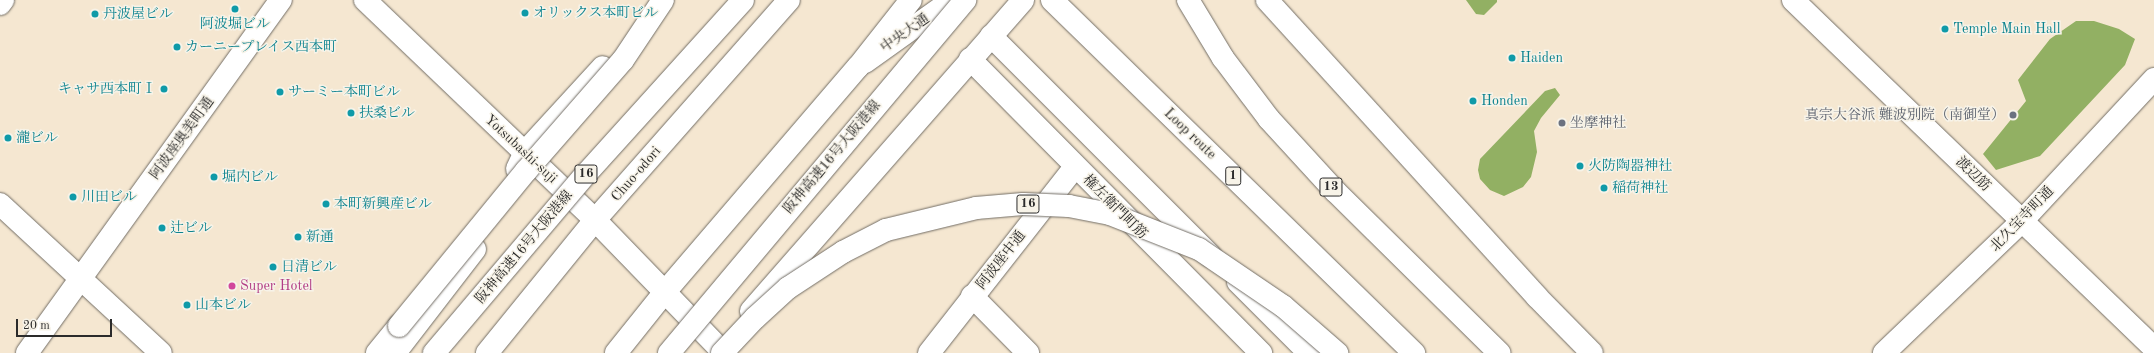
<!DOCTYPE html>
<meta charset="utf-8">
<style>
body{margin:0}
#map{position:relative;width:2154px;height:353px;overflow:hidden;background:#f5e7d1;font-family:"Old Standard TT","Noto Serif JP",serif}
div>[style]{position:absolute}
[style*='--x']{left:calc(var(--x)*1px);top:calc(var(--y)*1px);width:calc(var(--w)*1px);rotate:calc(var(--a)*1deg)}
.forest>*{inset:0;background:#92b063}
.roads{filter:drop-shadow(0 0 1px #726d65) drop-shadow(0 0 1px #726d65)}
.minor>*{height:22px;margin:-11px;padding:0 11px;transform-origin:11px;border-radius:11px;background:#fff}
.major>*{height:22px;margin:-11px;padding:0 11px;transform-origin:11px;border-radius:11px;background:#fff}
.highway>*{height:22px;margin:-11px;padding:0 11px;transform-origin:11px;border-radius:11px;background:#fff}
.bridges{filter:drop-shadow(0 0 1px #726d65) drop-shadow(0 0 1px #726d65)}
.highway-bridge>*{height:22px;margin:-11px;padding:0 11px;transform-origin:11px;border-radius:11px;background:#fff}
.dots>*{width:11px;height:11px;translate:-50% -50%;box-sizing:border-box;border:2px solid #f7f3e8;border-radius:50%}
span{translate:-50% -50%;white-space:nowrap;text-align:center;line-height:1.15;-webkit-text-stroke:3px #f7f3e8;paint-order:stroke}
.shield-label span{padding:1px 3px;background:#f7f3e8;border:1px solid;border-radius:3px;-webkit-text-stroke-width:0}
.shield-label{font-size:13px;color:#2b2b2b;font-weight:700}
.culture-label{font-size:14px;color:#0d838f}
.left{translate:0 -50%;text-align:left}
.right{translate:-100% -50%;text-align:right}
.street-label{font-size:14px;color:#2b2b2b}
.worship-label{font-size:14px;color:#5b616d}
.hotel-label{font-size:14px;color:#b23c85}
.scale{position:absolute;left:16px;top:319px;width:96px;height:18px;box-sizing:border-box;border:2px solid #2b2b2b;border-top:0;padding-left:5px;font-size:12px;line-height:14px;white-space:nowrap;color:#2b2b2b;-webkit-text-stroke:3px #f7f3e8;paint-order:stroke}
</style>
<div id="map">
<div class="forest">
<i style="clip-path:polygon(1466px 0,1497px 0,1497px 2px,1484px 15px,1476px 14px)"></i>
<i style="clip-path:polygon(2076px 21px,2094px 21px,2119px 29px,2135px 39px,2125px 65px,2040px 156px,1996px 170px,1983px 154px,2026px 101px,2018px 80px,2050px 39px)"></i>
<i style="clip-path:polygon(1555px 88px,1560px 95px,1541px 118px,1534px 131px,1537px 152px,1531px 177px,1523px 187px,1504px 196px,1490px 190px,1480px 179px,1478px 170px,1480px 159px,1545px 91px)"></i>
</div>
<div class="roads">
<div class="minor">
<i style="--x:1267;--y:0;--w:401;--a:47.7"></i>
<i style="--x:1537;--y:297;--w:78;--a:45.5"></i>
<i style="--x:1793;--y:0;--w:501;--a:43.95"></i>
<i style="--x:0;--y:4;--w:5;--a:-53"></i>
<i style="--x:970;--y:59;--w:414;--a:45.3"></i>
<i style="--x:865;--y:62;--w:107;--a:-35.5"></i>
<i style="--x:517;--y:169;--w:19;--a:-65"></i>
<i style="--x:525;--y:152;--w:115;--a:-47.5"></i>
<i style="--x:0;--y:204;--w:219;--a:42.8"></i>
<i style="--x:972;--y:296;--w:80;--a:45.5"></i>
<i style="--x:751;--y:311;--w:413;--a:-48.8"></i>
<i style="--x:27;--y:353;--w:435;--a:-54.3"></i>
<i style="--x:395;--y:353;--w:131;--a:-52.4"></i>
<i style="--x:929;--y:353;--w:236;--a:-51.9"></i>
<i style="--x:1884;--y:353;--w:191;--a:-43.7"></i>
<i style="--x:2022;--y:221;--w:194;--a:-47.1"></i>
</div>
<div class="major">
<i style="--x:365;--y:0;--w:318;--a:43.7"></i>
<i style="--x:595;--y:220;--w:185;--a:45.9"></i>
<i style="--x:487;--y:353;--w:171;--a:-50.9"></i>
<i style="--x:595;--y:220;--w:293;--a:-48.6"></i>
<i style="--x:616;--y:353;--w:77;--a:-51.3"></i>
<i style="--x:664;--y:293;--w:298;--a:-49.4"></i>
<i style="--x:858;--y:67;--w:85;--a:-51.7"></i>
</div>
<div class="highway">
<i style="--x:1052;--y:0;--w:506;--a:44.28"></i>
<i style="--x:1188;--y:0;--w:68;--a:58.9"></i>
<i style="--x:1223;--y:58;--w:76;--a:53"></i>
<i style="--x:1269;--y:119;--w:98;--a:47.5"></i>
<i style="--x:1335;--y:191;--w:231;--a:44.6"></i>
<i style="--x:991;--y:36;--w:310;--a:45"></i>
<i style="--x:1238;--y:282;--w:100;--a:45"></i>
<i style="--x:377;--y:353;--w:35;--a:-51"></i>
</div>
</div>
<div class="bridges">
<div class="highway-bridge">
<i style="--x:399;--y:326;--w:200;--a:-50.7"></i>
<i style="--x:526;--y:171;--w:147;--a:-48.9"></i>
<i style="--x:623;--y:60;--w:72;--a:-56.3"></i>
<i style="--x:434;--y:353;--w:235;--a:-49.7"></i>
<i style="--x:586;--y:174;--w:234;--a:-47.9"></i>
<i style="--x:669;--y:353;--w:461;--a:-50"></i>
<i style="--x:722;--y:353;--w:48;--a:-46.7"></i>
<i style="--x:755;--y:318;--w:45;--a:-42.3"></i>
<i style="--x:788;--y:288;--w:66;--a:-33.2"></i>
<i style="--x:843;--y:252;--w:48;--a:-27.1"></i>
<i style="--x:886;--y:230;--w:93;--a:-13.7"></i>
<i style="--x:976;--y:208;--w:47;--a:-4.9"></i>
<i style="--x:1023;--y:204;--w:46;--a:2.5"></i>
<i style="--x:1069;--y:206;--w:42;--a:11"></i>
<i style="--x:1110;--y:214;--w:96;--a:21.5"></i>
<i style="--x:1199;--y:249;--w:102;--a:34.2"></i>
<i style="--x:1283;--y:306;--w:72;--a:41"></i>
</div>
</div>
<div class="dots">
<i style="left:235px;top:9px;background:#0f9aa8"></i>
<i style="left:525px;top:13px;background:#0f9aa8"></i>
<i style="left:95px;top:14px;background:#0f9aa8"></i>
<i style="left:1945px;top:29px;background:#0f9aa8"></i>
<i style="left:177px;top:47px;background:#0f9aa8"></i>
<i style="left:1512px;top:58px;background:#0f9aa8"></i>
<i style="left:164px;top:89px;background:#0f9aa8"></i>
<i style="left:280px;top:92px;background:#0f9aa8"></i>
<i style="left:1473px;top:101px;background:#0f9aa8"></i>
<i style="left:351px;top:113px;background:#0f9aa8"></i>
<i style="left:2013px;top:115px;background:#6b7280"></i>
<i style="left:1562px;top:123px;background:#6b7280"></i>
<i style="left:8px;top:138px;background:#0f9aa8"></i>
<i style="left:1580px;top:166px;background:#0f9aa8"></i>
<i style="left:214px;top:177px;background:#0f9aa8"></i>
<i style="left:1604px;top:188px;background:#0f9aa8"></i>
<i style="left:73px;top:197px;background:#0f9aa8"></i>
<i style="left:326px;top:204px;background:#0f9aa8"></i>
<i style="left:162px;top:228px;background:#0f9aa8"></i>
<i style="left:298px;top:237px;background:#0f9aa8"></i>
<i style="left:273px;top:267px;background:#0f9aa8"></i>
<i style="left:232px;top:286px;background:#d1479c"></i>
<i style="left:187px;top:305px;background:#0f9aa8"></i>
</div>
<div class="shield-label">
<span style="left:586px;top:174px">16</span>
<span style="left:1233px;top:176px">1</span>
<span style="left:1331px;top:187px">13</span>
<span style="left:1028px;top:204px">16</span>
</div>
<div class="culture-label">
<span class="left" style="left:533px;top:13px">オリックス本町ビル</span>
<span class="left" style="left:103px;top:14px">丹波屋ビル</span>
<span style="left:235px;top:24px">阿波堀ビル</span>
<span class="left" style="left:1953px;top:29px">Temple Main Hall</span>
<span class="left" style="left:185px;top:47px">カーニープレイス西本町</span>
<span class="left" style="left:1520px;top:58px">Haiden</span>
<span class="right" style="left:156px;top:89px">キャサ西本町Ⅰ</span>
<span class="left" style="left:288px;top:92px">サーミー本町ビル</span>
<span class="left" style="left:1481px;top:101px">Honden</span>
<span class="left" style="left:359px;top:113px">扶桑ビル</span>
<span class="left" style="left:16px;top:138px">瀧ビル</span>
<span class="left" style="left:1588px;top:166px">火防陶器神社</span>
<span class="left" style="left:222px;top:177px">堀内ビル</span>
<span class="left" style="left:1612px;top:188px">稲荷神社</span>
<span class="left" style="left:81px;top:197px">川田ビル</span>
<span class="left" style="left:334px;top:204px">本町新興産ビル</span>
<span class="left" style="left:170px;top:228px">辻ビル</span>
<span class="left" style="left:306px;top:237px">新通</span>
<span class="left" style="left:281px;top:267px">日清ビル</span>
<span class="left" style="left:195px;top:305px">山本ビル</span>
</div>
<div class="street-label">
<span style="left:905px;top:33px;rotate:-35deg">中央大通</span>
<span style="left:1190px;top:134px;rotate:44deg">Loop route</span>
<span style="left:182px;top:138px;rotate:-54deg">阿波座奥美町通</span>
<span style="left:521px;top:149px;rotate:43deg">Yotsubashi-suji</span>
<span style="left:832px;top:157px;rotate:-50deg">阪神高速16号大阪港線</span>
<span style="left:636px;top:174px;rotate:-49deg">Chuo-odori</span>
<span style="left:1973px;top:174px;rotate:44deg">渡辺筋</span>
<span style="left:1115px;top:207px;rotate:45deg">権左衛門町筋</span>
<span style="left:2022px;top:219px;rotate:-46deg">北久宝寺町通</span>
<span style="left:524px;top:247px;rotate:-50deg">阪神高速16号大阪港線</span>
<span style="left:1001px;top:260px;rotate:-52deg">阿波座中通</span>
</div>
<div class="worship-label">
<span class="right" style="left:2005px;top:115px">真宗大谷派 難波別院（南御堂）</span>
<span class="left" style="left:1570px;top:123px">坐摩神社</span>
</div>
<div class="hotel-label">
<span class="left" style="left:240px;top:286px">Super Hotel</span>
</div>
<div class="scale">20 m</div>
</div>
